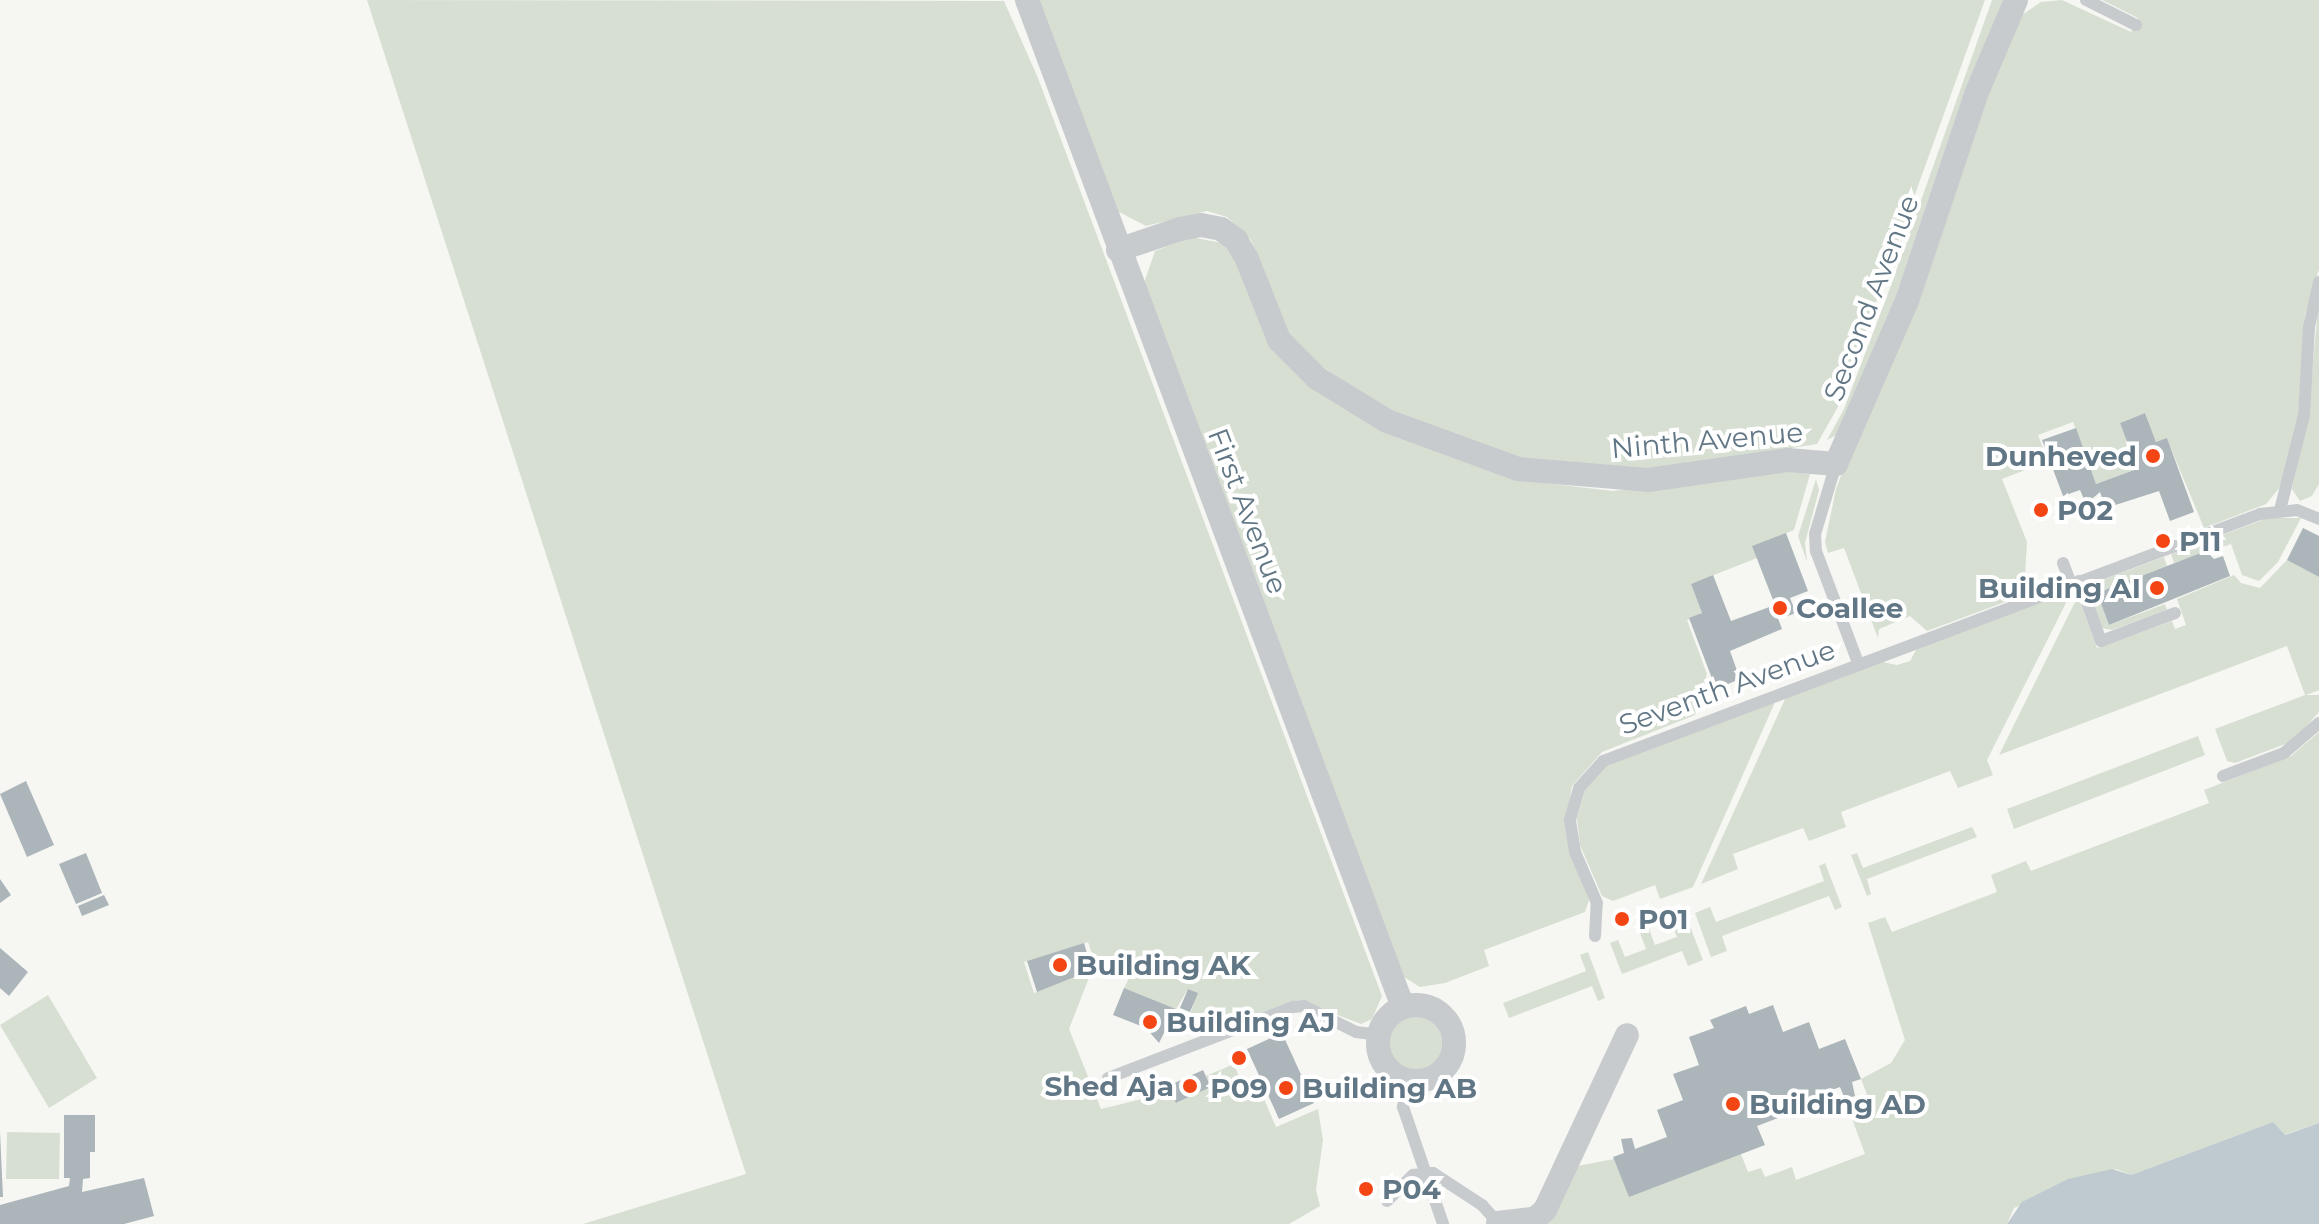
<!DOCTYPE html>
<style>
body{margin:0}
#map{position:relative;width:2319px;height:1224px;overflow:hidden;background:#f6f6f2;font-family:Montserrat,sans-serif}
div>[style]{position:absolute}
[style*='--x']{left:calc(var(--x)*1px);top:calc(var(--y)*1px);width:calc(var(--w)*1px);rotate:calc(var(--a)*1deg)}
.green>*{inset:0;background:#d7dfd3}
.round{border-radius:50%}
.water>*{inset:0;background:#becacf}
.building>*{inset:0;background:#acb5ba}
.service>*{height:12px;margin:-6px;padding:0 6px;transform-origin:6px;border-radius:6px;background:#c8cbce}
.minor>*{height:24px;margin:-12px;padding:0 12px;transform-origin:12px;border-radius:12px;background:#c8cbce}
.minor>.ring{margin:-12px;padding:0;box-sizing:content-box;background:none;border:24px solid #c8cbce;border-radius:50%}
.dots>*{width:22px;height:22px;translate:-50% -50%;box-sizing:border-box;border:4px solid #fff;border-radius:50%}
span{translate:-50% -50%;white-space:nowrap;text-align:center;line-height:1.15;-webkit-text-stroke:8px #fff;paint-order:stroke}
.street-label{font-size:28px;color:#627786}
.poi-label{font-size:28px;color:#627786;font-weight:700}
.right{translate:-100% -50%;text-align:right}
.left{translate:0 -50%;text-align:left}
</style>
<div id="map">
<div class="green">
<i style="clip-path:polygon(367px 0,1004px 1px,1038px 78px,1382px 996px,1372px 1019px,1361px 1024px,1299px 1000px,1195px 1034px,1187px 1024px,1197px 993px,1188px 989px,1176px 1009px,1124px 988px,1129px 978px,1097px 969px,1088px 942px,1024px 962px,1034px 993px,1092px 970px,1069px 1029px,1101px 1109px,1171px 1092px,1177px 1103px,1211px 1087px,1206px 1076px,1234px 1064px,1247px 1097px,1261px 1092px,1276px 1127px,1318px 1109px,1323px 1140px,1316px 1190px,1320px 1206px,1289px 1224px,583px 1224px,746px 1174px)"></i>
<i style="clip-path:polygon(1036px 0,1985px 0,1839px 405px,1817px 444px,1658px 469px,1544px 464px,1471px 445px,1380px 405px,1314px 361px,1286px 331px,1251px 240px,1227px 217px,1207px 211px,1146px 226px,1119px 212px)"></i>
<i style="clip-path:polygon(1992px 0,2005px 0,1902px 289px,1840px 433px,1827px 440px,1844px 409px,1889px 291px)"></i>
<i style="clip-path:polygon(2062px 0,2131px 32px,2138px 18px,2102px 0,2319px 0,2319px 269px,2305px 315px,2298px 418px,2281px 486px,2266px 504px,2204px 528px,2167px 439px,2156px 442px,2145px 413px,2120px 423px,2137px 469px,2096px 484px,2073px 422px,2038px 435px,2048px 461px,2002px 479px,2027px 542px,2024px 595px,1927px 631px,1910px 616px,1879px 629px,1878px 638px,1844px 548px,1828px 553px,1825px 542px,1836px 489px,2016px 19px,2041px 2px)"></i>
<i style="clip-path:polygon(1191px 237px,1222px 243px,1232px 254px,1271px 342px,1380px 427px,1448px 456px,1545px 483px,1613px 491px,1776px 470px,1810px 474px,1794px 530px,1753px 546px,1757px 558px,1691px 584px,1702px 613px,1687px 620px,1707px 674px,1695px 715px,1602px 752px,1572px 786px,1565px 828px,1589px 900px,1585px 912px,1484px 950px,1489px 966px,1445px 983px,1420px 987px,1404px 977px,1143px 286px,1155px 251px)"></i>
<i style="clip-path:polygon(2319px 296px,2319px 484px,2312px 496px,2300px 501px,2292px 489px,2309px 409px)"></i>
<i style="clip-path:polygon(1816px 479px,1819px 490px,1805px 543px,1807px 562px,1798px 536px)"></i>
<i style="clip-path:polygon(2268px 518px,2301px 518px,2278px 562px,2259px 581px,2242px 575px,2231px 544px,2174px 563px,2171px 554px)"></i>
<i style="clip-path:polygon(2164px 557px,2167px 566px,2097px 593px,2109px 625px,2165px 604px,2167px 610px,2112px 630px,2101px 628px,2086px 586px)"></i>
<i style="clip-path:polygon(2287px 560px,2319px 577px,2319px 690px,2306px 695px,2319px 695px,2319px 712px,2293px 741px,2235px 763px,2227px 761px,2215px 729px,2305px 695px,2287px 646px,1999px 755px,2078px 596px,2097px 648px,2172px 621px,2175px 629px,2186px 625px,2177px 599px,2234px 575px,2241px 583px,2260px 588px)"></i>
<i style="clip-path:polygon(2072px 591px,1987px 760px,1993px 775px,1958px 788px,1950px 771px,1841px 812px,1846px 827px,1809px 841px,1803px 828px,1733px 854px,1738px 869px,1701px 884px,1786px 697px,1882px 662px,1897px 665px,1910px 661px,1917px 648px)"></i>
<i style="clip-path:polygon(1776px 700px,1693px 887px,1660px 899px,1655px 885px,1613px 901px,1602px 896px,1580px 845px,1577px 818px,1585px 790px,1605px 766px)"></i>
<i style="clip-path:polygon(2319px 732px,2319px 1123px,2284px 1135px,2273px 1122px,2131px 1175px,2116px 1169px,2014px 1208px,2007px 1224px,1542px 1224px,1577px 1166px,1614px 1159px,1629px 1196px,1741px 1154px,1748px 1172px,1761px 1168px,1765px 1177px,1792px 1167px,1796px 1180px,1865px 1154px,1850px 1113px,1871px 1105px,1861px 1079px,1891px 1063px,1905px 1040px,1868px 923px,1885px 917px,1892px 932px,1997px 892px,1991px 875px,2026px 861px,2031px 871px,2209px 803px,2204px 790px,2291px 756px)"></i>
<i style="clip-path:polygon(2198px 736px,2205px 755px,2014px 829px,2007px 809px)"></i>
<i style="clip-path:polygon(1972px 827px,1977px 837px,1867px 879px,1871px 894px,1867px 896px,1851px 855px,1857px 853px,1863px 868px)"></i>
<i style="clip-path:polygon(1825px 863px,1842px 907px,1835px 910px,1829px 896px,1722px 936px,1727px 951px,1711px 957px,1695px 913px,1710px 907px,1716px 922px,1824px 881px,1819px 866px)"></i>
<i style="clip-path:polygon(1686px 916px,1703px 960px,1688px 966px,1682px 951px,1622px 974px,1610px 943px,1618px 940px,1625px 957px,1646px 949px,1640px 933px,1649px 929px,1655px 945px,1677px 937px,1671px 922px)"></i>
<i style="clip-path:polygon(1588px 952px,1605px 998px,1598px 1001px,1592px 986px,1509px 1018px,1503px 1003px,1586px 971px,1580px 955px)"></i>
<i style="clip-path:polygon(48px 995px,97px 1078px,49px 1108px,0 1025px)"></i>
<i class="round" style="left:1388px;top:1016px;width:54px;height:54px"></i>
<i style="clip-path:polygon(7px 1132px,60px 1133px,59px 1179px,6px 1179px)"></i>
</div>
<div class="water">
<i style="clip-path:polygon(2273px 1122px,2285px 1135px,2319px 1123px,2319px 1224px,2007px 1224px,2022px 1202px,2068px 1179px,2112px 1169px,2131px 1175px)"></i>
</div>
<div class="building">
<i style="clip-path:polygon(2145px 413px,2156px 442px,2167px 438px,2194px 512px,2170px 521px,2159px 491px,2106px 508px,2100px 492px,2086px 504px,2080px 490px,2063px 496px,2042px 440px,2076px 428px,2096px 484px,2137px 469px,2120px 423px)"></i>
<i style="clip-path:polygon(2303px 528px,2319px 536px,2319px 577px,2287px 560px)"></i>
<i style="clip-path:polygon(1786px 533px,1808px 591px,1790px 598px,1796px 613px,1782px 618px,1776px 613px,1782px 629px,1730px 651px,1740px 679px,1716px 689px,1689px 618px,1702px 613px,1691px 584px,1713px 575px,1731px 621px,1775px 605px,1752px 546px)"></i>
<i style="clip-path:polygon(2206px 551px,2214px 559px,2223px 556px,2230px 576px,2109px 625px,2097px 593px)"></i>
<i style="clip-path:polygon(26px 781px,54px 845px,27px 857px,0 794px)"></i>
<i style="clip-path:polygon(86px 853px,102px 893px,76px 904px,59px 864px)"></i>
<i style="clip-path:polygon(0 879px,11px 895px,0 903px)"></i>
<i style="clip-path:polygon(104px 895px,109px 905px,82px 916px,78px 906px)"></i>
<i style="clip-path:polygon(1084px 943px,1092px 970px,1037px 992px,1027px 961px)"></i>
<i style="clip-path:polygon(0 948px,28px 972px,9px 996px,0 988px)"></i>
<i style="clip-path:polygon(1124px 988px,1176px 1009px,1159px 1043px,1146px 1028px,1113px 1015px)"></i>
<i style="clip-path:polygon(1188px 989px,1198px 993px,1190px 1012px,1180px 1008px)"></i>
<i style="clip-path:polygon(1773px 1005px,1783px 1032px,1809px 1022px,1819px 1049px,1845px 1039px,1861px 1079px,1852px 1082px,1855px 1096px,1845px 1099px,1840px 1087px,1783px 1108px,1786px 1115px,1757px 1126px,1765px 1145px,1629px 1197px,1613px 1157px,1624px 1153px,1621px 1139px,1632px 1138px,1635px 1149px,1667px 1137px,1657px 1110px,1683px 1100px,1673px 1074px,1699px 1065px,1689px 1037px,1714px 1028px,1710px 1020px,1746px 1006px,1749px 1014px)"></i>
<i style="clip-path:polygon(1282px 1033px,1314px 1103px,1279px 1119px,1247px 1049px)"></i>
<i style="clip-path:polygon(1203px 1070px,1211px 1087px,1176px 1103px,1168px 1086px)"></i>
<i style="clip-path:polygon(64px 1115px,95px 1115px,95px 1152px,90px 1152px,90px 1178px,83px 1179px,82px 1192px,144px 1178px,154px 1216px,124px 1224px,0 1224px,0 1205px,69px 1186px,70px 1178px,64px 1178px)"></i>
<i style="clip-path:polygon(0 1132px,3px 1197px,0 1197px)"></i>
</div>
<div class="service">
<i style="--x:2086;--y:0;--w:56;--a:26.6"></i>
<i style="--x:1836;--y:464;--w:73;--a:106.7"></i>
<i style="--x:1815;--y:534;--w:17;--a:87"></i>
<i style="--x:1816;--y:551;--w:120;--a:69.4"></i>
<i style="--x:2280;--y:510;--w:98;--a:-75.8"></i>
<i style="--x:2304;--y:415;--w:88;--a:-86.7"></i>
<i style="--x:2309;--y:327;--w:46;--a:-77.5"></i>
<i style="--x:2063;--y:563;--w:22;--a:69"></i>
<i style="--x:2079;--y:581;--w:64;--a:69.9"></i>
<i style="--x:2101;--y:641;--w:79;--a:-20.7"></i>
<i style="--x:2223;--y:776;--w:65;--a:-20.7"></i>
<i style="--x:2284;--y:753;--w:46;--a:-40.6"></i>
<i style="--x:1595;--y:936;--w:33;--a:-87"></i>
<i style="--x:1597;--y:903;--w:56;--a:-113.3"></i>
<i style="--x:1575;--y:852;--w:32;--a:-99"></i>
<i style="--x:1570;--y:820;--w:33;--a:-74"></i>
<i style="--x:1579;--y:788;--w:36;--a:-48"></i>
<i style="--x:1603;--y:761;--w:702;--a:-20.6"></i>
<i style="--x:2260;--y:514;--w:37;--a:-6"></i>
<i style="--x:2297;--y:510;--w:24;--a:22"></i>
<i style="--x:1108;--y:1078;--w:198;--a:-21"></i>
<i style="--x:1293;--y:1007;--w:11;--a:-5"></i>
<i style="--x:1304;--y:1006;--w:58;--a:26.6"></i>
<i style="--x:1356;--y:1032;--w:23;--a:7"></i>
<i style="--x:1410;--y:1080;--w:28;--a:105"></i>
<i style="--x:1403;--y:1107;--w:124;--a:71.1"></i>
<i style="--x:1387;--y:1201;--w:37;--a:-45"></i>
<i style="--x:1413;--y:1175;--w:20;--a:-6"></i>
<i style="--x:1433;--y:1173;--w:59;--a:33.1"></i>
<i style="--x:1482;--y:1205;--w:25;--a:48"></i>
</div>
<div class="minor">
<i style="--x:1027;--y:0;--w:1075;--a:69.53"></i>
<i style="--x:1118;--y:250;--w:65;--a:-18.7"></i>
<i style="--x:1180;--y:229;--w:21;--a:-11"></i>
<i style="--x:1201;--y:225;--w:20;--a:11"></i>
<i style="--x:1221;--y:229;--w:19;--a:36"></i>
<i style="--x:1236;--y:240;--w:22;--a:60"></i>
<i style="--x:1247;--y:259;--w:87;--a:68.4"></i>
<i style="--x:1279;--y:340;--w:54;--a:45"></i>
<i style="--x:1317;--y:378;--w:82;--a:31.6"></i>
<i style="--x:1387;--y:421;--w:140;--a:20.1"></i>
<i style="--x:1518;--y:469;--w:130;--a:4.8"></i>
<i style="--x:1648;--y:480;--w:141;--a:-8.1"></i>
<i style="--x:1788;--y:460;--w:48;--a:4.8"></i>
<i style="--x:1836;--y:464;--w:178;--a:-66.5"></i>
<i style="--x:1907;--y:301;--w:220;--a:-71.5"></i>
<i style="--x:1977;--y:92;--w:100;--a:-67"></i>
<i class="ring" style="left:1378px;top:1005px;width:52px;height:52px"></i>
<i style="--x:1498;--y:1223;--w:38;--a:-7"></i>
<i style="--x:1536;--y:1218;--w:12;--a:-42"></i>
<i style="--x:1545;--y:1210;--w:193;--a:-64.9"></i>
</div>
<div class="dots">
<i style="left:2153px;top:456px;background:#f44615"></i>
<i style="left:2041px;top:510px;background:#f44615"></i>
<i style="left:2163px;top:541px;background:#f44615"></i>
<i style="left:2157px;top:588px;background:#f44615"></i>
<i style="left:1780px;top:608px;background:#f44615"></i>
<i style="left:1622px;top:919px;background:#f44615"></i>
<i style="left:1060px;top:965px;background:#f44615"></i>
<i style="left:1150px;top:1022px;background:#f44615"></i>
<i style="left:1239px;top:1058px;background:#f44615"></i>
<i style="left:1190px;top:1086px;background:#f44615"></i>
<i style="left:1286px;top:1088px;background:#f44615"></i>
<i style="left:1733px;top:1104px;background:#f44615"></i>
<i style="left:1366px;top:1189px;background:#f44615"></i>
</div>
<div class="street-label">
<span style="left:1871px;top:298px;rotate:-69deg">Second Avenue</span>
<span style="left:1707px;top:440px;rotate:-5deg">Ninth Avenue</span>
<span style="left:1248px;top:511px;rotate:69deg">First Avenue</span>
<span style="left:1727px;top:687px;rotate:-20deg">Seventh Avenue</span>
</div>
<div class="poi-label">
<span class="right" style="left:2137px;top:456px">Dunheved</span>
<span class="left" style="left:2057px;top:510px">P02</span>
<span class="left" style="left:2179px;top:541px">P11</span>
<span class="right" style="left:2141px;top:588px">Building AI</span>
<span class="left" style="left:1796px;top:608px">Coallee</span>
<span class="left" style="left:1638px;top:919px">P01</span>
<span class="left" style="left:1076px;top:965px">Building AK</span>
<span class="left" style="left:1166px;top:1022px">Building AJ</span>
<span class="right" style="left:1174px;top:1086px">Shed Aja</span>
<span style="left:1239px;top:1088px">P09</span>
<span class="left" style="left:1302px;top:1088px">Building AB</span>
<span class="left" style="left:1749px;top:1104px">Building AD</span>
<span class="left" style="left:1382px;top:1189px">P04</span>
</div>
</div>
